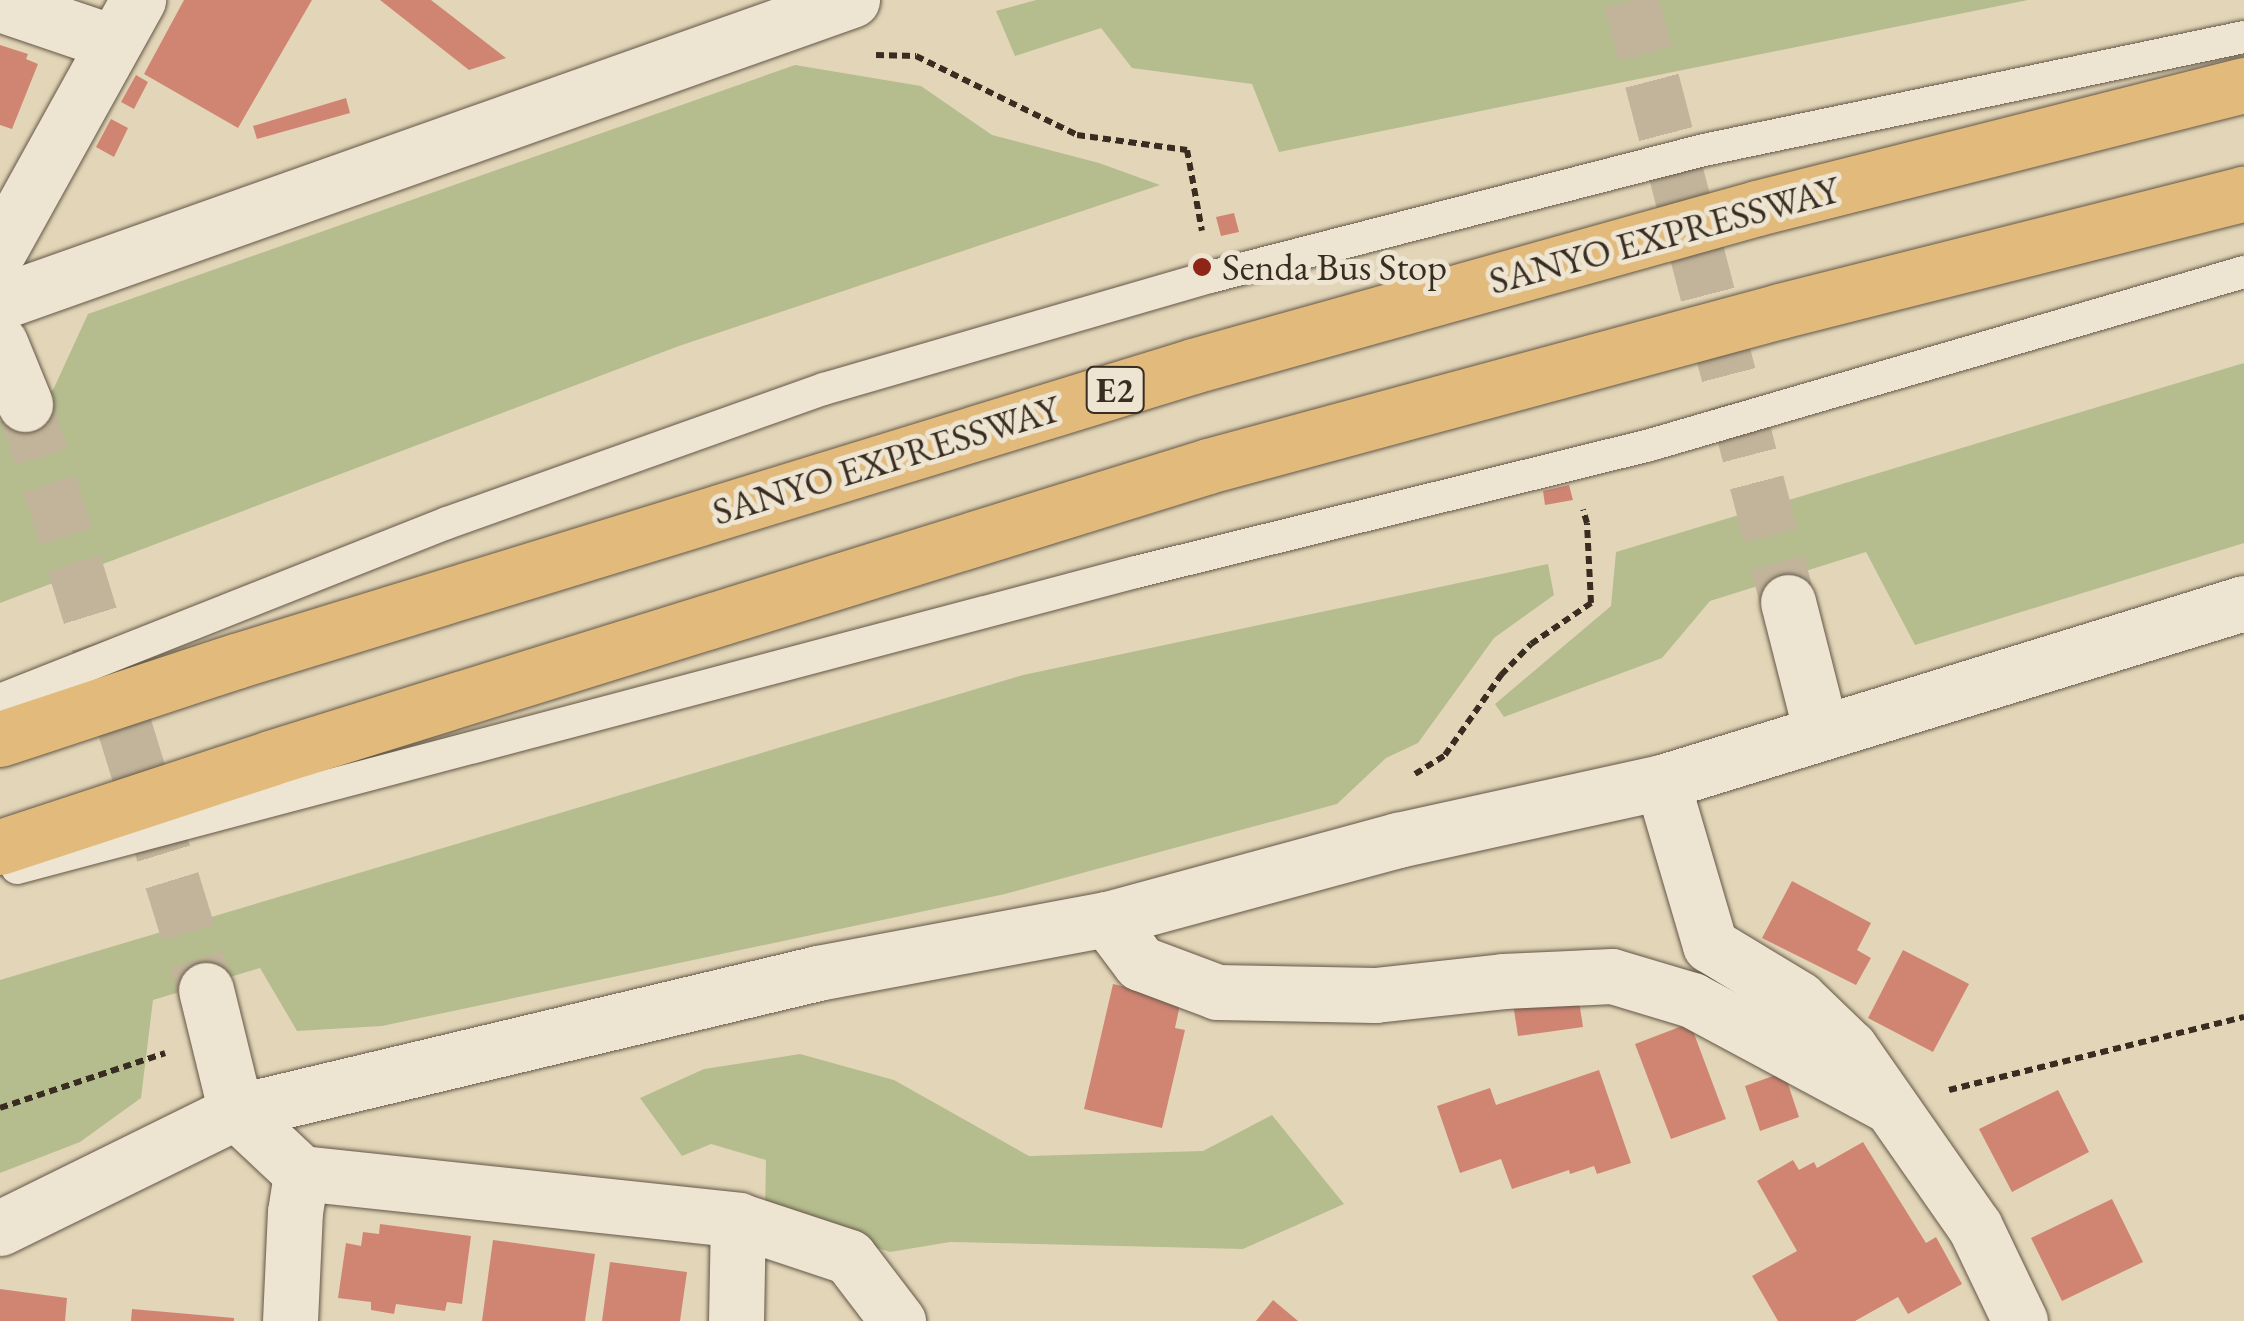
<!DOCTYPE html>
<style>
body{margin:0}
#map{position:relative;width:2244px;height:1321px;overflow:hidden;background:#e3d6b8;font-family:"EB Garamond",serif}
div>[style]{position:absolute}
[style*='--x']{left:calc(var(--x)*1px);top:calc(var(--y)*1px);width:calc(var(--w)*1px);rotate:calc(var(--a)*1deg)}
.green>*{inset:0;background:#b5bd8e}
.building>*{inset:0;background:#d08573}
.tertiary-tunnel>*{height:55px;margin-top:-27.5px;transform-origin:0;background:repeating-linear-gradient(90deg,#c1b49a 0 55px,transparent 0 83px)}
.path>*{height:6px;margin-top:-3px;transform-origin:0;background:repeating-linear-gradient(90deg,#392d21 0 8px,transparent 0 13px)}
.roads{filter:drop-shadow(0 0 2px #645747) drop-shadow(0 0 2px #645747)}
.service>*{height:32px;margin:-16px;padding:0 16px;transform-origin:16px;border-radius:16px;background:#ede4d1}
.minor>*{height:55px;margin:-27.5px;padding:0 27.5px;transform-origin:27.5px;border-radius:27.5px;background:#ede4d1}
.tertiary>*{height:55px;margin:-27.5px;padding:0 27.5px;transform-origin:27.5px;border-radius:27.5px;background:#ede4d1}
.motorway>*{height:55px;margin:-27.5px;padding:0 27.5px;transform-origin:27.5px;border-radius:27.5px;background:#e2bb7c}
.dots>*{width:28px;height:28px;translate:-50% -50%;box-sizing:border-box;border:5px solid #ede4d1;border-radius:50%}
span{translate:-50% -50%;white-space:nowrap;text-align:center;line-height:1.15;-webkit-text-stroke:10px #ede4d1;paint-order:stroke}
.shield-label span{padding:2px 8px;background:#ede4d1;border:2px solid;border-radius:8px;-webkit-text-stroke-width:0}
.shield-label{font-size:35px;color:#392d21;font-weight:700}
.street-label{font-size:38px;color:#392d21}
.poi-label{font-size:38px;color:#392d21}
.left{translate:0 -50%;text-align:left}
</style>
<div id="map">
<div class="green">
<i style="clip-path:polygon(1036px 0,2028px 0,1279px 152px,1252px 84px,1132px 68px,1101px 28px,1015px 56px,996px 11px)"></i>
<i style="clip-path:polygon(795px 65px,921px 86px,992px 135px,1099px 163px,1160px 185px,679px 346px,0 603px,0 421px,53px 390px,88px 314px)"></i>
<i style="clip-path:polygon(2244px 363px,2244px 543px,1915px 645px,1866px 552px,1710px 601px,1662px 658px,1504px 717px,1495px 704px,1611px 606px,1616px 552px)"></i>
<i style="clip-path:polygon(1548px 564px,1554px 595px,1494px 638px,1418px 743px,1386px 758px,1337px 804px,1005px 894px,382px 1026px,297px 1031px,260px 968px,153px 1000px,141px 1098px,80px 1142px,0 1173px,0 980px,1023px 675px)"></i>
<i style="clip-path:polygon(800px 1054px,894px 1080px,1029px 1156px,1203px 1151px,1272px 1115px,1344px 1204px,1243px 1249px,950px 1242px,890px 1252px,765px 1213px,766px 1160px,711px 1144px,682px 1156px,640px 1098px,704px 1069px)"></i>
</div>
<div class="building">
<i style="clip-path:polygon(184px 0,312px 0,238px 128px,144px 74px)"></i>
<i style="clip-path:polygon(380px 0,431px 0,506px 58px,469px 70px)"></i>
<i style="clip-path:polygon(0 45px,28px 54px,26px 59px,38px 64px,12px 129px,0 125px)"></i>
<i style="clip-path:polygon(136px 75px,148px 82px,134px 109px,121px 102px)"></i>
<i style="clip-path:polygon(346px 98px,350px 113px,257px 139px,253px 126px)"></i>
<i style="clip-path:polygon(111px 119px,128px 128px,114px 157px,96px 147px)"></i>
<i style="clip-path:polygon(1234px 213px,1239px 232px,1221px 236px,1216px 217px)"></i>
<i style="clip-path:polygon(1569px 485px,1573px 500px,1545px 505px,1543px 491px)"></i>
<i style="clip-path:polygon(1792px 881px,1871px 923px,1857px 950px,1871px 958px,1856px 985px,1762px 938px)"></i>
<i style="clip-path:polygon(1903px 950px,1969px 984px,1933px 1052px,1868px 1018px)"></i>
<i style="clip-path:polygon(1113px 984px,1181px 1000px,1175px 1028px,1185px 1030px,1162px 1128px,1084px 1109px)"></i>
<i style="clip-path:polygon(1512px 997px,1579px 1001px,1583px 1027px,1518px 1036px)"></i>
<i style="clip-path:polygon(1690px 1023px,1726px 1119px,1671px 1139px,1635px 1044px)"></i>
<i style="clip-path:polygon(1599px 1070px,1631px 1163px,1597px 1174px,1594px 1166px,1570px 1174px,1569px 1170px,1512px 1189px,1501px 1159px,1460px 1173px,1437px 1106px,1490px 1088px,1496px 1105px)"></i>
<i style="clip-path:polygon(1784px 1072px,1799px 1117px,1760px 1131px,1745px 1086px)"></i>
<i style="clip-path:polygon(2058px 1090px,2089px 1152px,2012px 1192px,1979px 1129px)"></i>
<i style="clip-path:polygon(1863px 1142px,1926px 1243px,1936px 1237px,1962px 1284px,1908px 1314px,1898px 1297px,1855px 1321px,1778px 1321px,1752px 1276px,1797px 1251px,1757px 1181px,1793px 1160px,1799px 1170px,1814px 1162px,1817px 1168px)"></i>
<i style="clip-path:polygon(2112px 1199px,2143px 1262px,2062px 1301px,2031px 1238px)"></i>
<i style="clip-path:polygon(380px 1224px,471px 1236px,462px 1304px,447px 1302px,445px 1311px,396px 1304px,394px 1314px,371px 1310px,371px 1302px,338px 1298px,346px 1243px,361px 1246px,363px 1232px,379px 1234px)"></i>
<i style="clip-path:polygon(493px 1240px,595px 1254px,585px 1321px,482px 1321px)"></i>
<i style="clip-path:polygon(610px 1262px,687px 1272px,680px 1321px,602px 1321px)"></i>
<i style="clip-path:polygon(0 1289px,67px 1298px,65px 1321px,0 1321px)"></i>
<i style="clip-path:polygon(1273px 1300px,1298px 1321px,1256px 1321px)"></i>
<i style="clip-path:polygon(132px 1309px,234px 1318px,234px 1321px,131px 1321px)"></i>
</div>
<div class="tertiary-tunnel">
<i style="--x:1631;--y:0;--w:622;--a:75.38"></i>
<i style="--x:25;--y:404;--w:613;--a:72.84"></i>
</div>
<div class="path">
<i style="--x:876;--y:55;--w:40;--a:1.4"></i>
<i style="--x:916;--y:56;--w:179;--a:26.1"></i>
<i style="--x:1077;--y:135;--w:111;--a:7.8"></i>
<i style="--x:1187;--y:150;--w:82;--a:79.5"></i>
<i style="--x:1415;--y:774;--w:36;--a:-32"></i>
<i style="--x:1445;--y:755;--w:98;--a:-55"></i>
<i style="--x:1501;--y:675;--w:43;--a:-45.9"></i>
<i style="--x:1531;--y:644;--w:73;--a:-34.3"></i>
<i style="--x:1591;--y:603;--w:80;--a:-92.9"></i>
<i style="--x:1587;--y:523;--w:14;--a:-107"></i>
<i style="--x:1949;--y:1090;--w:304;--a:-13.9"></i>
<i style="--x:0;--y:1108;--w:174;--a:-18.4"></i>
</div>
<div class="roads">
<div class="service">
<i style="--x:0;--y:700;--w:481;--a:-21.6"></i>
<i style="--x:447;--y:523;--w:400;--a:-19.6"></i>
<i style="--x:824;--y:389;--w:402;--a:-16.2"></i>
<i style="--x:1210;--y:277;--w:510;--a:-14.42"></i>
<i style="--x:1704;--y:150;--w:552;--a:-11.82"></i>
<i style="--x:17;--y:868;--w:1157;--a:-14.82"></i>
<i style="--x:1136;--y:572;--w:529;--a:-13.88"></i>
<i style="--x:1650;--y:445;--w:619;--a:-16.24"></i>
</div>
<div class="minor">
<i style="--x:0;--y:4;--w:118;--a:18.7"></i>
<i style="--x:0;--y:249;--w:285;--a:-61"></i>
<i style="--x:1662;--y:782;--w:170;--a:73.6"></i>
<i style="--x:1710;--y:945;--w:104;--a:31.2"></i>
<i style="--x:1799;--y:999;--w:71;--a:43.9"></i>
<i style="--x:1850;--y:1048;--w:218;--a:55.1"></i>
<i style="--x:1975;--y:1227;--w:104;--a:64.4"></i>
<i style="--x:1107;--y:919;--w:55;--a:53.1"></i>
<i style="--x:1140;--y:963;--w:82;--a:20.6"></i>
<i style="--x:1217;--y:992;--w:158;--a:1.1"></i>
<i style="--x:1375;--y:995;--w:129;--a:-6.2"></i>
<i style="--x:1503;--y:981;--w:109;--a:-2.6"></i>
<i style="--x:1612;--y:976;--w:84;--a:16.7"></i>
<i style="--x:1692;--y:1000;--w:222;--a:28.2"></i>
<i style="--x:236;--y:1112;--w:89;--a:43.2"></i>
<i style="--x:301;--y:1173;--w:440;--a:6.1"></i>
<i style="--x:738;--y:1220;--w:117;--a:18.4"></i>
<i style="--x:849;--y:1257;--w:81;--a:52.6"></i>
<i style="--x:290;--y:1321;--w:109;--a:-87.4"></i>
<i style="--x:295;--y:1212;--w:39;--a:-81"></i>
<i style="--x:736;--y:1321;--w:101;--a:-88.9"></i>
</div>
<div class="tertiary">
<i style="--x:0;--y:302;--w:904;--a:-19.52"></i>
<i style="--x:0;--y:343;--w:66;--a:67.7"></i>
<i style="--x:1788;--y:602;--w:133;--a:75.7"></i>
<i style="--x:206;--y:990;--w:126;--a:76.2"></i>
<i style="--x:0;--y:1228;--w:263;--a:-26.2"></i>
<i style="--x:236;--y:1112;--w:598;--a:-13.43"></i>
<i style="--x:818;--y:973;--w:294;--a:-10.6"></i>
<i style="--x:1107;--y:919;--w:302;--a:-15.2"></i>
<i style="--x:1398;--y:840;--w:270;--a:-12.4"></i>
<i style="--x:1662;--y:782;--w:609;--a:-17.1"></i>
</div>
<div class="motorway">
<i style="--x:0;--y:739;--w:249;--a:-18.3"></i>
<i style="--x:236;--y:661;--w:1001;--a:-17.13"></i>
<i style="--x:1193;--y:366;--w:586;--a:-15.65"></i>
<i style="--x:1757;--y:208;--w:502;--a:-14.17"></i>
<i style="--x:0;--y:847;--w:284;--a:-18.2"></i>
<i style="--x:270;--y:758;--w:982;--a:-17.29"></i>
<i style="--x:1208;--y:466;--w:593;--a:-15.16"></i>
<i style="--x:1780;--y:311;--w:479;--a:-14.2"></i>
</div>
</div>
<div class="dots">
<i style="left:1202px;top:267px;background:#8f2418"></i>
</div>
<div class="shield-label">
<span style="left:1115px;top:390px">E2</span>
</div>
<div class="street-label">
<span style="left:1664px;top:235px;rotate:-15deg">SANYO EXPRESSWAY</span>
<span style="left:886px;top:460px;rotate:-17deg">SANYO EXPRESSWAY</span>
</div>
<div class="poi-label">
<span class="left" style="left:1222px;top:267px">Senda Bus Stop</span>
</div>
</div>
